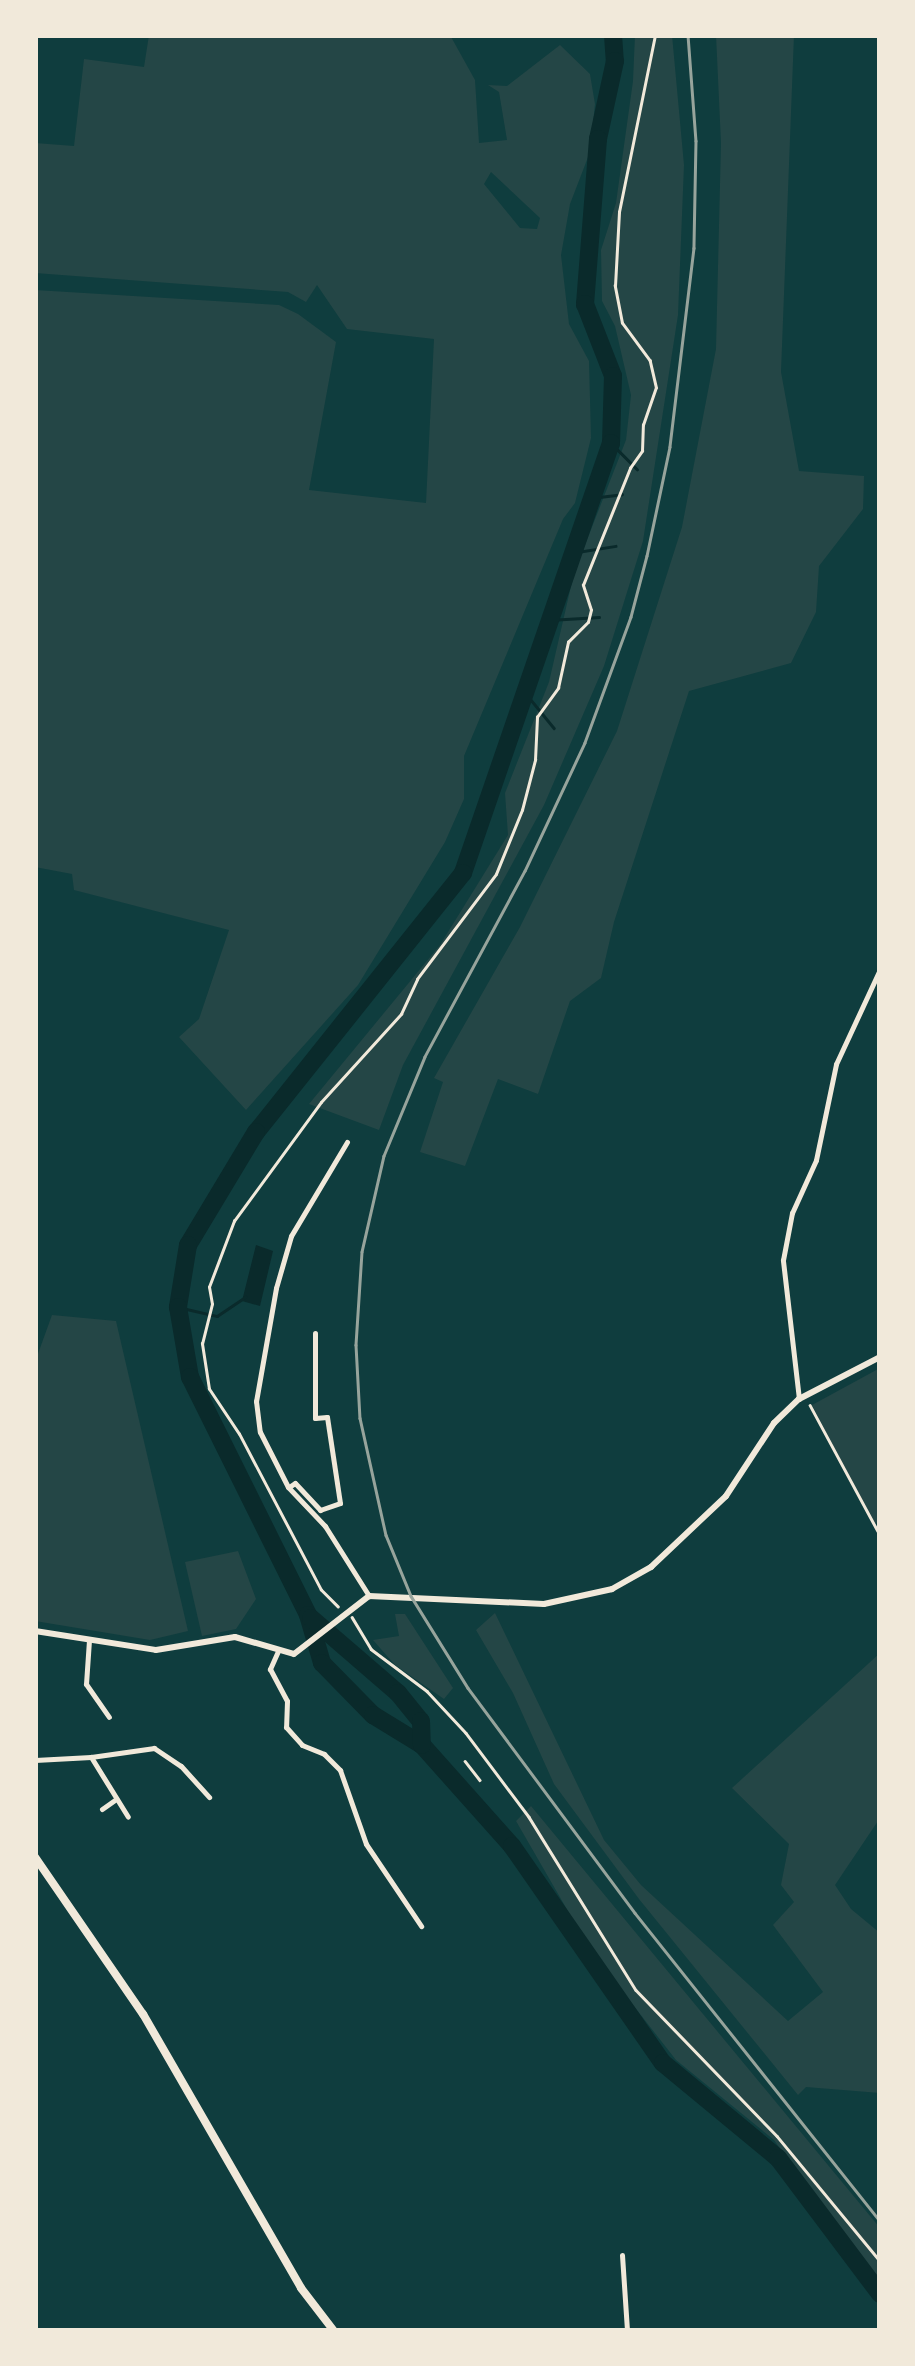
<!DOCTYPE html>
<style>
body{margin:0}
#map{position:relative;width:915px;height:2366px;overflow:hidden;background:#0f3d3e;font-family:Roboto,sans-serif}
div>[style]{position:absolute}
[style*='--x']{left:calc(var(--x)*1px);top:calc(var(--y)*1px);width:calc(var(--w)*1px);rotate:calc(var(--a)*1deg)}
.green>*{inset:0;background:#244646}
.water>*{inset:0;background:#0a2a2b}
.stream>*{height:2.5px;margin:-1.25px;padding:0 1.25px;transform-origin:1.25px;border-radius:1.25px;background:#0a2a2b}
.river>*{height:18px;margin:-9px;padding:0 9px;transform-origin:9px;border-radius:9px;background:#0a2a2b}
.path>*{height:2.5px;margin:-1.25px;padding:0 1.25px;transform-origin:1.25px;border-radius:1.25px;background:#f1e9da}
.minor>*{height:5px;margin:-2.5px;padding:0 2.5px;transform-origin:2.5px;border-radius:2.5px;background:#f1e9da}
.tertiary>*{height:6px;margin:-3px;padding:0 3px;transform-origin:3px;border-radius:3px;background:#f1e9da}
.secondary>*{height:8px;margin:-4px;padding:0 4px;transform-origin:4px;border-radius:4px;background:#f1e9da}
.rail>*{height:2.5px;margin:-1.25px;padding:0 1.25px;transform-origin:1.25px;border-radius:1.25px;background:#97a49c}
span{translate:-50% -50%;white-space:nowrap;text-align:center;line-height:1.15;-webkit-text-stroke:10px #f1e9da;paint-order:stroke}
.frame{position:absolute;inset:0;border:38px solid #f1e9da;pointer-events:none}
</style>
<div id="map">
<div class="green">
<i style="clip-path:polygon(evenodd,149px 35px,450px 35px,475px 80px,479px 143px,507px 140px,499px 92px,488px 85px,507px 86px,560px 45px,590px 74px,595px 104px,590px 152px,570px 204px,561px 255px,569px 324px,589px 361px,591px 438px,575px 503px,563px 519px,464px 756px,464px 799px,445px 842px,358px 985px,246px 1110px,179px 1037px,199px 1019px,229px 930px,74px 890px,72px 874px,35px 867px,35px 290px,279px 305px,298px 314px,336px 342px,309px 490px,426px 503px,434px 339px,347px 329px,317px 285px,306px 302px,288px 292px,35px 273px,35px 143px,74px 146px,84px 59px,144px 67px,149px 35px,491px 172px,540px 218px,537px 229px,520px 228px,484px 184px,491px 172px)"></i>
<i style="clip-path:polygon(635px 35px,672px 35px,684px 165px,678px 315px,643px 541px,604px 666px,544px 805px,403px 1065px,379px 1130px,309px 1104px,440px 945px,508px 835px,505px 793px,549px 682px,574px 573px,626px 440px,631px 395px,615px 326px,602px 301px,601px 250px,616px 203px,633px 81px)"></i>
<i style="clip-path:polygon(716px 35px,794px 35px,781px 372px,799px 471px,864px 476px,863px 509px,819px 566px,816px 612px,791px 663px,689px 691px,614px 922px,601px 978px,570px 1001px,538px 1094px,498px 1079px,465px 1166px,420px 1152px,443px 1082px,434px 1078px,520px 927px,617px 731px,682px 527px,716px 349px,721px 143px)"></i>
<i style="clip-path:polygon(52px 1315px,116px 1321px,188px 1631px,150px 1640px,35px 1621px,35px 1362px)"></i>
<i style="clip-path:polygon(880px 1368px,880px 1521px,874px 1524px,812px 1405px)"></i>
<i style="clip-path:polygon(238px 1551px,256px 1599px,236px 1629px,202px 1636px,185px 1562px)"></i>
<i style="clip-path:polygon(495px 1613px,604px 1840px,641px 1885px,788px 2021px,823px 1992px,773px 1925px,794px 1902px,781px 1885px,789px 1844px,732px 1788px,880px 1653px,880px 1818px,835px 1885px,851px 1909px,880px 1933px,880px 2093px,806px 2087px,798px 2095px,639px 1899px,554px 1784px,513px 1693px,476px 1630px)"></i>
<i style="clip-path:polygon(395px 1614px,405px 1614px,453px 1688px,444px 1699px,395px 1665px,373px 1640px,399px 1636px)"></i>
<i style="clip-path:polygon(531px 1806px,880px 2228px,880px 2281px,864px 2269px,774px 2140px,676px 2060px,622px 1991px,580px 1932px,516px 1821px)"></i>
</div>
<div class="water">
<i style="clip-path:polygon(256px 1245px,273px 1251px,260px 1306px,242px 1301px)"></i>
</div>
<div class="stream">
<i style="--x:611;--y:443;--w:37;--a:45"></i>
<i style="--x:591;--y:498;--w:31;--a:-7"></i>
<i style="--x:571;--y:553;--w:45;--a:-9"></i>
<i style="--x:549;--y:620;--w:50;--a:-3.4"></i>
<i style="--x:523;--y:690;--w:49;--a:50.8"></i>
<i style="--x:178;--y:1307;--w:40;--a:13"></i>
<i style="--x:217;--y:1316;--w:34;--a:-34"></i>
</div>
<div class="river">
<i style="--x:613;--y:35;--w:26;--a:86"></i>
<i style="--x:615;--y:61;--w:80;--a:102.3"></i>
<i style="--x:598;--y:139;--w:166;--a:94.5"></i>
<i style="--x:585;--y:304;--w:77;--a:68.7"></i>
<i style="--x:613;--y:376;--w:67;--a:91.7"></i>
<i style="--x:611;--y:443;--w:455;--a:109"></i>
<i style="--x:463;--y:873;--w:332;--a:128.6"></i>
<i style="--x:256;--y:1132;--w:132;--a:121"></i>
<i style="--x:188;--y:1245;--w:63;--a:99.2"></i>
<i style="--x:178;--y:1307;--w:71;--a:80.3"></i>
<i style="--x:190;--y:1377;--w:266;--a:63.6"></i>
<i style="--x:308;--y:1615;--w:50;--a:73.7"></i>
<i style="--x:322;--y:1663;--w:73;--a:45.6"></i>
<i style="--x:373;--y:1715;--w:57;--a:31.5"></i>
<i style="--x:422;--y:1745;--w:135;--a:48.3"></i>
<i style="--x:512;--y:1846;--w:264;--a:55.2"></i>
<i style="--x:663;--y:2063;--w:149;--a:39.6"></i>
<i style="--x:778;--y:2158;--w:170;--a:53.1"></i>
<i style="--x:311;--y:1618;--w:115;--a:40.8"></i>
<i style="--x:398;--y:1693;--w:36;--a:51"></i>
<i style="--x:421;--y:1721;--w:24;--a:88"></i>
</div>
<div class="path">
<i style="--x:810;--y:1405;--w:148;--a:61.7"></i>
<i style="--x:338;--y:1607;--w:24;--a:-135"></i>
<i style="--x:321;--y:1590;--w:176;--a:-117.7"></i>
<i style="--x:239;--y:1434;--w:54;--a:-123.7"></i>
<i style="--x:209;--y:1389;--w:46;--a:-98.8"></i>
<i style="--x:202;--y:1344;--w:41;--a:-76"></i>
<i style="--x:212;--y:1304;--w:17;--a:-100"></i>
<i style="--x:209;--y:1287;--w:71;--a:-69.3"></i>
<i style="--x:234;--y:1221;--w:147;--a:-53.8"></i>
<i style="--x:321;--y:1102;--w:119;--a:-47.7"></i>
<i style="--x:401;--y:1014;--w:38;--a:-65"></i>
<i style="--x:417;--y:979;--w:131;--a:-53"></i>
<i style="--x:496;--y:874;--w:69;--a:-67.9"></i>
<i style="--x:522;--y:810;--w:52;--a:-75.4"></i>
<i style="--x:535;--y:760;--w:43;--a:-87.3"></i>
<i style="--x:537;--y:717;--w:36;--a:-54"></i>
<i style="--x:558;--y:688;--w:47;--a:-77.7"></i>
<i style="--x:568;--y:642;--w:28;--a:-45"></i>
<i style="--x:588;--y:622;--w:12;--a:-76"></i>
<i style="--x:591;--y:610;--w:26;--a:-108"></i>
<i style="--x:583;--y:585;--w:126;--a:-68.1"></i>
<i style="--x:630;--y:468;--w:21;--a:-55"></i>
<i style="--x:642;--y:451;--w:26;--a:-88"></i>
<i style="--x:643;--y:425;--w:39;--a:-71"></i>
<i style="--x:656;--y:388;--w:28;--a:-103"></i>
<i style="--x:650;--y:361;--w:47;--a:-126.4"></i>
<i style="--x:622;--y:323;--w:38;--a:-101"></i>
<i style="--x:615;--y:286;--w:74;--a:-86.9"></i>
<i style="--x:619;--y:212;--w:181;--a:-78.5"></i>
<i style="--x:352;--y:1617;--w:37;--a:59"></i>
<i style="--x:371;--y:1649;--w:70;--a:36.9"></i>
<i style="--x:427;--y:1691;--w:57;--a:47.1"></i>
<i style="--x:466;--y:1733;--w:105;--a:53.1"></i>
<i style="--x:529;--y:1817;--w:203;--a:58.3"></i>
<i style="--x:636;--y:1990;--w:203;--a:46"></i>
<i style="--x:777;--y:2136;--w:162;--a:50.5"></i>
<i style="--x:465;--y:1761;--w:24;--a:52"></i>
</div>
<div class="minor">
<i style="--x:347;--y:1142;--w:109;--a:120.8"></i>
<i style="--x:291;--y:1236;--w:54;--a:106.1"></i>
<i style="--x:276;--y:1288;--w:115;--a:100"></i>
<i style="--x:256;--y:1401;--w:31;--a:83"></i>
<i style="--x:260;--y:1432;--w:62;--a:63"></i>
<i style="--x:288;--y:1487;--w:54;--a:46.5"></i>
<i style="--x:325;--y:1526;--w:83;--a:57.8"></i>
<i style="--x:799;--y:1399;--w:140;--a:-96.6"></i>
<i style="--x:783;--y:1260;--w:48;--a:-79.2"></i>
<i style="--x:792;--y:1213;--w:58;--a:-65.6"></i>
<i style="--x:816;--y:1160;--w:98;--a:-78.2"></i>
<i style="--x:836;--y:1064;--w:105;--a:-65.1"></i>
<i style="--x:289;--y:1487;--w:7;--a:-34"></i>
<i style="--x:295;--y:1483;--w:37;--a:47"></i>
<i style="--x:320;--y:1510;--w:21;--a:-19"></i>
<i style="--x:340;--y:1503;--w:87;--a:-98.6"></i>
<i style="--x:327;--y:1417;--w:12;--a:175"></i>
<i style="--x:315;--y:1418;--w:85;--a:-90"></i>
<i style="--x:89;--y:1640;--w:44;--a:93.9"></i>
<i style="--x:86;--y:1684;--w:40;--a:55.1"></i>
<i style="--x:278;--y:1651;--w:20;--a:114"></i>
<i style="--x:270;--y:1669;--w:36;--a:62"></i>
<i style="--x:287;--y:1701;--w:26;--a:92"></i>
<i style="--x:286;--y:1727;--w:24;--a:48"></i>
<i style="--x:302;--y:1745;--w:24;--a:22"></i>
<i style="--x:324;--y:1754;--w:23;--a:45"></i>
<i style="--x:340;--y:1770;--w:78;--a:70.6"></i>
<i style="--x:366;--y:1844;--w:99;--a:56.1"></i>
<i style="--x:91;--y:1757;--w:64;--a:-8.1"></i>
<i style="--x:154;--y:1748;--w:32;--a:34"></i>
<i style="--x:181;--y:1766;--w:42;--a:47.9"></i>
<i style="--x:35;--y:1760;--w:56;--a:-3.1"></i>
<i style="--x:91;--y:1757;--w:70;--a:58.3"></i>
<i style="--x:102;--y:1809;--w:16;--a:-35"></i>
<i style="--x:622;--y:2255;--w:76;--a:86.2"></i>
</div>
<div class="tertiary">
<i style="--x:35;--y:1631;--w:122;--a:8.9"></i>
<i style="--x:156;--y:1650;--w:80;--a:-9.3"></i>
<i style="--x:235;--y:1637;--w:61;--a:16.1"></i>
<i style="--x:294;--y:1654;--w:95;--a:-37.7"></i>
<i style="--x:369;--y:1596;--w:175;--a:2.6"></i>
<i style="--x:544;--y:1604;--w:70;--a:-12.4"></i>
<i style="--x:612;--y:1589;--w:45;--a:-29.4"></i>
<i style="--x:651;--y:1567;--w:103;--a:-43.4"></i>
<i style="--x:726;--y:1496;--w:87;--a:-56.7"></i>
<i style="--x:774;--y:1423;--w:35;--a:-44"></i>
<i style="--x:799;--y:1399;--w:91;--a:-27.4"></i>
</div>
<div class="secondary">
<i style="--x:35;--y:1857;--w:191;--a:55.5"></i>
<i style="--x:143;--y:2014;--w:316;--a:60"></i>
<i style="--x:301;--y:2288;--w:54;--a:52.5"></i>
</div>
<div class="rail">
<i style="--x:688;--y:35;--w:106;--a:85.7"></i>
<i style="--x:696;--y:141;--w:107;--a:91.1"></i>
<i style="--x:694;--y:248;--w:200;--a:96.9"></i>
<i style="--x:670;--y:447;--w:111;--a:101.9"></i>
<i style="--x:647;--y:556;--w:63;--a:104.7"></i>
<i style="--x:631;--y:617;--w:134;--a:110.1"></i>
<i style="--x:585;--y:743;--w:141;--a:115.1"></i>
<i style="--x:525;--y:871;--w:211;--a:118.3"></i>
<i style="--x:425;--y:1057;--w:107;--a:112.5"></i>
<i style="--x:384;--y:1156;--w:98;--a:102.9"></i>
<i style="--x:362;--y:1252;--w:93;--a:93.7"></i>
<i style="--x:356;--y:1345;--w:73;--a:86.9"></i>
<i style="--x:360;--y:1418;--w:120;--a:77.5"></i>
<i style="--x:386;--y:1535;--w:66;--a:67.7"></i>
<i style="--x:411;--y:1596;--w:108;--a:58.2"></i>
<i style="--x:468;--y:1688;--w:280;--a:53.4"></i>
<i style="--x:635;--y:1913;--w:394;--a:51.5"></i>
</div>
<div class="frame"></div>
</div>
